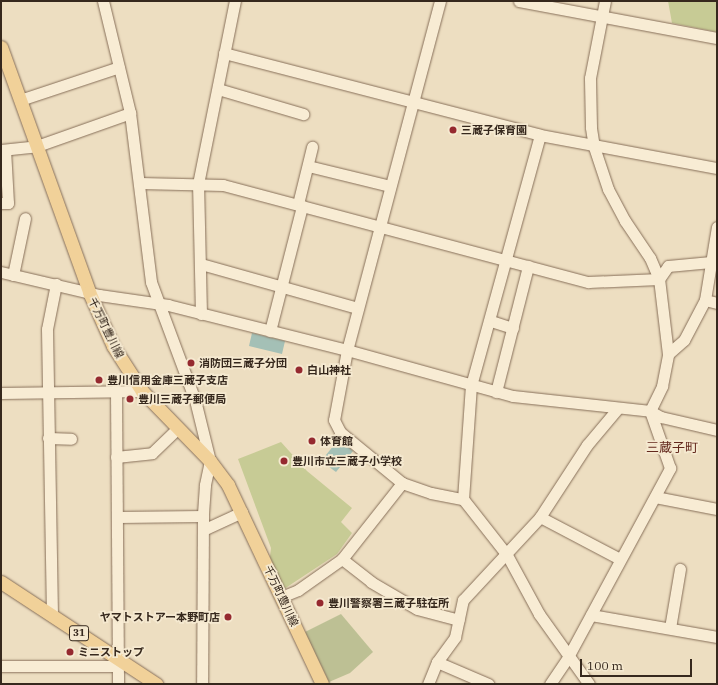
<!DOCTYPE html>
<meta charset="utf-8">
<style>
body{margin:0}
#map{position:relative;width:718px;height:685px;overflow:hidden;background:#eddec1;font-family:"IBM Plex Serif","Noto Sans JP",serif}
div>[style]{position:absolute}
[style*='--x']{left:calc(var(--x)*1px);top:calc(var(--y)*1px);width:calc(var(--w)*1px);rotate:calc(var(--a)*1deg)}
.green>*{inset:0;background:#c7cb95}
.cemetery>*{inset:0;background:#bdc094}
.water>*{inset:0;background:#a4c0b6}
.roads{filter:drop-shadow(0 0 1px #876f59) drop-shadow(0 0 1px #876f59)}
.minor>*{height:11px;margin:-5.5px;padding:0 5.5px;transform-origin:5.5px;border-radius:5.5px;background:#f8ecd4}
.major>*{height:13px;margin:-6.5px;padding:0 6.5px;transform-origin:6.5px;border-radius:6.5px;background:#f1d199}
.dots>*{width:11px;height:11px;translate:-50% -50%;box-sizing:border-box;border:2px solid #f5e9d0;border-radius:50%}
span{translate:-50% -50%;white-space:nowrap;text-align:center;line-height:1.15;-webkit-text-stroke:3.5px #f5e9d0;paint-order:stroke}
.shield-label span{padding:1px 3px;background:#f5e9d0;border:1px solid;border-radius:3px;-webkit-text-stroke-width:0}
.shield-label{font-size:10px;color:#36281d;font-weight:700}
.poi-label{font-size:11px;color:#36281d;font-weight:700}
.left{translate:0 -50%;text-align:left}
.right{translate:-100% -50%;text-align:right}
.street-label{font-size:11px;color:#36281d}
.quarter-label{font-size:13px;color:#63281d}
.frame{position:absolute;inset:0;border:2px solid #36281d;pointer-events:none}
.scale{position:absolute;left:580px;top:659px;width:112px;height:18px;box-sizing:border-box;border:2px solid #36281d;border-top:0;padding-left:5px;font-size:12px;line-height:14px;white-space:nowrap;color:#36281d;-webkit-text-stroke:3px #f5e9d0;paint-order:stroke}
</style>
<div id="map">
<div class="green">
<i style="clip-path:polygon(668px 1px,717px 1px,717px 32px,672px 23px)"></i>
<i style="clip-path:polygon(281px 442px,307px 471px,352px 508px,341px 522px,352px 533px,337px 554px,284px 589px,270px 557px,271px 548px,238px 459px)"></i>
</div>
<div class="cemetery">
<i style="clip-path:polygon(341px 614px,373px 652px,350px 673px,329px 682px,305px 632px)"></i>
</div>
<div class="water">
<i style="clip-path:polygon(252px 333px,285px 341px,282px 354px,249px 346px)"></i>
<i style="clip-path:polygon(339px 439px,353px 451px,336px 472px,321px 461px)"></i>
</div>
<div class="roads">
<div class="minor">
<i style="--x:103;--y:1;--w:115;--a:76.4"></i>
<i style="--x:130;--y:113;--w:170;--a:82.9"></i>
<i style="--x:151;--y:282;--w:126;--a:69.6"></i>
<i style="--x:195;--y:400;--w:63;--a:76.2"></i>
<i style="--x:210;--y:461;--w:25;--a:102"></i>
<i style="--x:205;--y:485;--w:31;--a:94"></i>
<i style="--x:203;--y:516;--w:168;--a:90.3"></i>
<i style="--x:440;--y:1;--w:361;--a:104.9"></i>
<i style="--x:347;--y:350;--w:71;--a:100.5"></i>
<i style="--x:334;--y:420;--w:13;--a:63"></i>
<i style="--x:340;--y:432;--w:80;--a:39.4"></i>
<i style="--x:402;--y:483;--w:31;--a:19"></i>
<i style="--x:431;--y:493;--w:33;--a:11"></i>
<i style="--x:519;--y:1;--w:201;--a:10.6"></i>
<i style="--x:224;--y:53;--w:326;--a:14.5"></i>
<i style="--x:540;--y:135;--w:180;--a:10.6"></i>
<i style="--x:218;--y:89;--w:89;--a:16.4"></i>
<i style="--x:20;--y:100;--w:104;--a:-18.4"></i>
<i style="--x:540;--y:135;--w:259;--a:105.4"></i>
<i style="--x:471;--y:385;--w:114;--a:94"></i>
<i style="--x:463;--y:499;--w:71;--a:51.8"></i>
<i style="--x:507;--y:555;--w:67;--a:61.5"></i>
<i style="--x:539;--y:614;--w:86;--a:54.5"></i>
<i style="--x:1;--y:150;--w:36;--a:-6"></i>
<i style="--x:37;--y:146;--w:99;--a:-19.5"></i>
<i style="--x:308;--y:166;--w:84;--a:13.7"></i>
<i style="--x:140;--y:183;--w:83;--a:1.4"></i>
<i style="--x:223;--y:185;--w:378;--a:14.9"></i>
<i style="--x:588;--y:282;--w:71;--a:-2.4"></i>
<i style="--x:1;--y:203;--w:7;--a:0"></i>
<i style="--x:8;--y:203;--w:53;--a:-93.2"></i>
<i style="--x:298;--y:204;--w:59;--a:-76.2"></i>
<i style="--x:201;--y:264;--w:163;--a:15.7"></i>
<i style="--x:1;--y:272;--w:101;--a:13.2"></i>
<i style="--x:99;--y:295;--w:70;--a:8.2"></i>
<i style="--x:168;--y:305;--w:185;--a:14.1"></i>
<i style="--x:347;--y:350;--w:172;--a:15.5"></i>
<i style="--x:513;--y:396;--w:138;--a:6.2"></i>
<i style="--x:650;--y:411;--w:13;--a:29"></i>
<i style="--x:661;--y:417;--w:57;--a:13.1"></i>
<i style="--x:13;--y:275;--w:58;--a:-78.1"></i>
<i style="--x:659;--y:279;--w:16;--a:-55"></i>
<i style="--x:668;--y:266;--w:43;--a:-5.3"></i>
<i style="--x:705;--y:300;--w:12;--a:14"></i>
<i style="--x:201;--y:314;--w:130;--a:-91.3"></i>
<i style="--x:198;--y:184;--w:187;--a:-78.6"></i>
<i style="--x:491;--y:321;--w:23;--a:18"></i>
<i style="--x:270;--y:331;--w:129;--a:-75.6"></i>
<i style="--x:668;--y:354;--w:21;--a:-41"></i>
<i style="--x:684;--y:340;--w:45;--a:-62.3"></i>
<i style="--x:705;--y:300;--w:74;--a:-80.7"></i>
<i style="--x:116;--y:390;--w:294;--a:89.6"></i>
<i style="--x:496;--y:392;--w:130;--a:-75.7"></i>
<i style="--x:1;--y:393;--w:141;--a:-0.8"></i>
<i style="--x:48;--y:438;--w:23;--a:2"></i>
<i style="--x:116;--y:457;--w:36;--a:-6"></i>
<i style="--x:152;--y:453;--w:35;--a:-44"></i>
<i style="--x:655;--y:497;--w:63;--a:11"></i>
<i style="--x:118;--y:517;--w:85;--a:-0.7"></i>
<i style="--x:540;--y:517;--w:90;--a:27.7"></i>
<i style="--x:203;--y:530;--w:43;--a:-24.8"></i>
<i style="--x:342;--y:559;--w:37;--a:38"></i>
<i style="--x:371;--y:582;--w:53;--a:30.4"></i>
<i style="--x:417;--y:609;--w:43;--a:14.7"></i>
<i style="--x:281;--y:597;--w:18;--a:-22"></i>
<i style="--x:298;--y:590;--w:54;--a:-35.2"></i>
<i style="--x:342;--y:559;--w:97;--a:-51.7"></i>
<i style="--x:52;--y:615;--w:286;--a:-91"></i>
<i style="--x:47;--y:329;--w:46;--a:-78.7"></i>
<i style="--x:591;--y:615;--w:128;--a:9.9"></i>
<i style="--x:670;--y:628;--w:60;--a:-80.4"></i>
<i style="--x:437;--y:662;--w:56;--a:23.3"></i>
<i style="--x:1;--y:666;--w:117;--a:0"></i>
<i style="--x:428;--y:684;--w:24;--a:-68"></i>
<i style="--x:437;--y:662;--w:31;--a:-54"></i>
<i style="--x:455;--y:637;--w:38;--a:-78"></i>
<i style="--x:463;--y:600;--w:113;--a:-47.1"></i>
<i style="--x:540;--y:517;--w:86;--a:-56.9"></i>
<i style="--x:587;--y:445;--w:48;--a:-50"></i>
<i style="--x:550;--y:684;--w:32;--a:-56"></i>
<i style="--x:568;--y:657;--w:215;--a:-61.6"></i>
<i style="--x:670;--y:468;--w:60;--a:-109.3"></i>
<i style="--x:650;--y:411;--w:28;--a:-64"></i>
<i style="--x:662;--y:386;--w:33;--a:-79"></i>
<i style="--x:668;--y:354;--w:76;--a:-96.8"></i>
<i style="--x:659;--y:279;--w:23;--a:-113"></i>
<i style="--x:650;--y:258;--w:45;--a:-124"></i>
<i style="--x:625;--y:221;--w:36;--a:-118"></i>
<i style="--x:608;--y:189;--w:44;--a:-108.4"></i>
<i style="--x:594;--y:147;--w:20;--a:-99"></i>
<i style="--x:591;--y:127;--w:49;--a:-91.2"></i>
<i style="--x:590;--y:78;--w:78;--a:-79"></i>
</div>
<div class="major">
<i style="--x:1;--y:47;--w:260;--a:70.2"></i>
<i style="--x:89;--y:292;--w:59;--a:66"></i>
<i style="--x:113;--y:346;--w:54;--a:57.2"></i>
<i style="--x:142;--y:391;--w:98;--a:45.8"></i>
<i style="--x:210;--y:461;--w:30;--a:53"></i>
<i style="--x:228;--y:485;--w:220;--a:64.7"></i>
<i style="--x:1;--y:582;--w:186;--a:33.3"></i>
</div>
</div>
<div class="dots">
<i style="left:453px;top:130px;background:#95292f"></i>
<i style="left:191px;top:363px;background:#95292f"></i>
<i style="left:299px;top:370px;background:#95292f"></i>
<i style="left:99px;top:380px;background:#95292f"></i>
<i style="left:130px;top:399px;background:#95292f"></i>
<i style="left:312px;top:441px;background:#95292f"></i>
<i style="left:284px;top:461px;background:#95292f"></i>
<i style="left:320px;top:603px;background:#95292f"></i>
<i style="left:228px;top:617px;background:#95292f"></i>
<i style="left:70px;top:652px;background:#95292f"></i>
</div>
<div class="shield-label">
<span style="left:79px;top:633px">31</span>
</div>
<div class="poi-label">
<span class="left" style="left:461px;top:130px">三蔵子保育園</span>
<span class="left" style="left:199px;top:363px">消防団三蔵子分団</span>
<span class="left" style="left:307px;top:370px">白山神社</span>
<span class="left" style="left:107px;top:380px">豊川信用金庫三蔵子支店</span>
<span class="left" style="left:138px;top:399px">豊川三蔵子郵便局</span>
<span class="left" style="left:320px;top:441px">体育館</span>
<span class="left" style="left:292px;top:461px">豊川市立三蔵子小学校</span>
<span class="left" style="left:328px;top:603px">豊川警察署三蔵子駐在所</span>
<span class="right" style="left:220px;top:617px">ヤマトストアー本野町店</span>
<span class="left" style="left:78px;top:652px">ミニストップ</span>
</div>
<div class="street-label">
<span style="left:106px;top:328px;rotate:64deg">千万町豊川線</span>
<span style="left:281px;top:596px;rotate:65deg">千万町豊川線</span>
</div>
<div class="quarter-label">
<span style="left:672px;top:448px">三蔵子町</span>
</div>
<div class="frame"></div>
<div class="scale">100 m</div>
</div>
